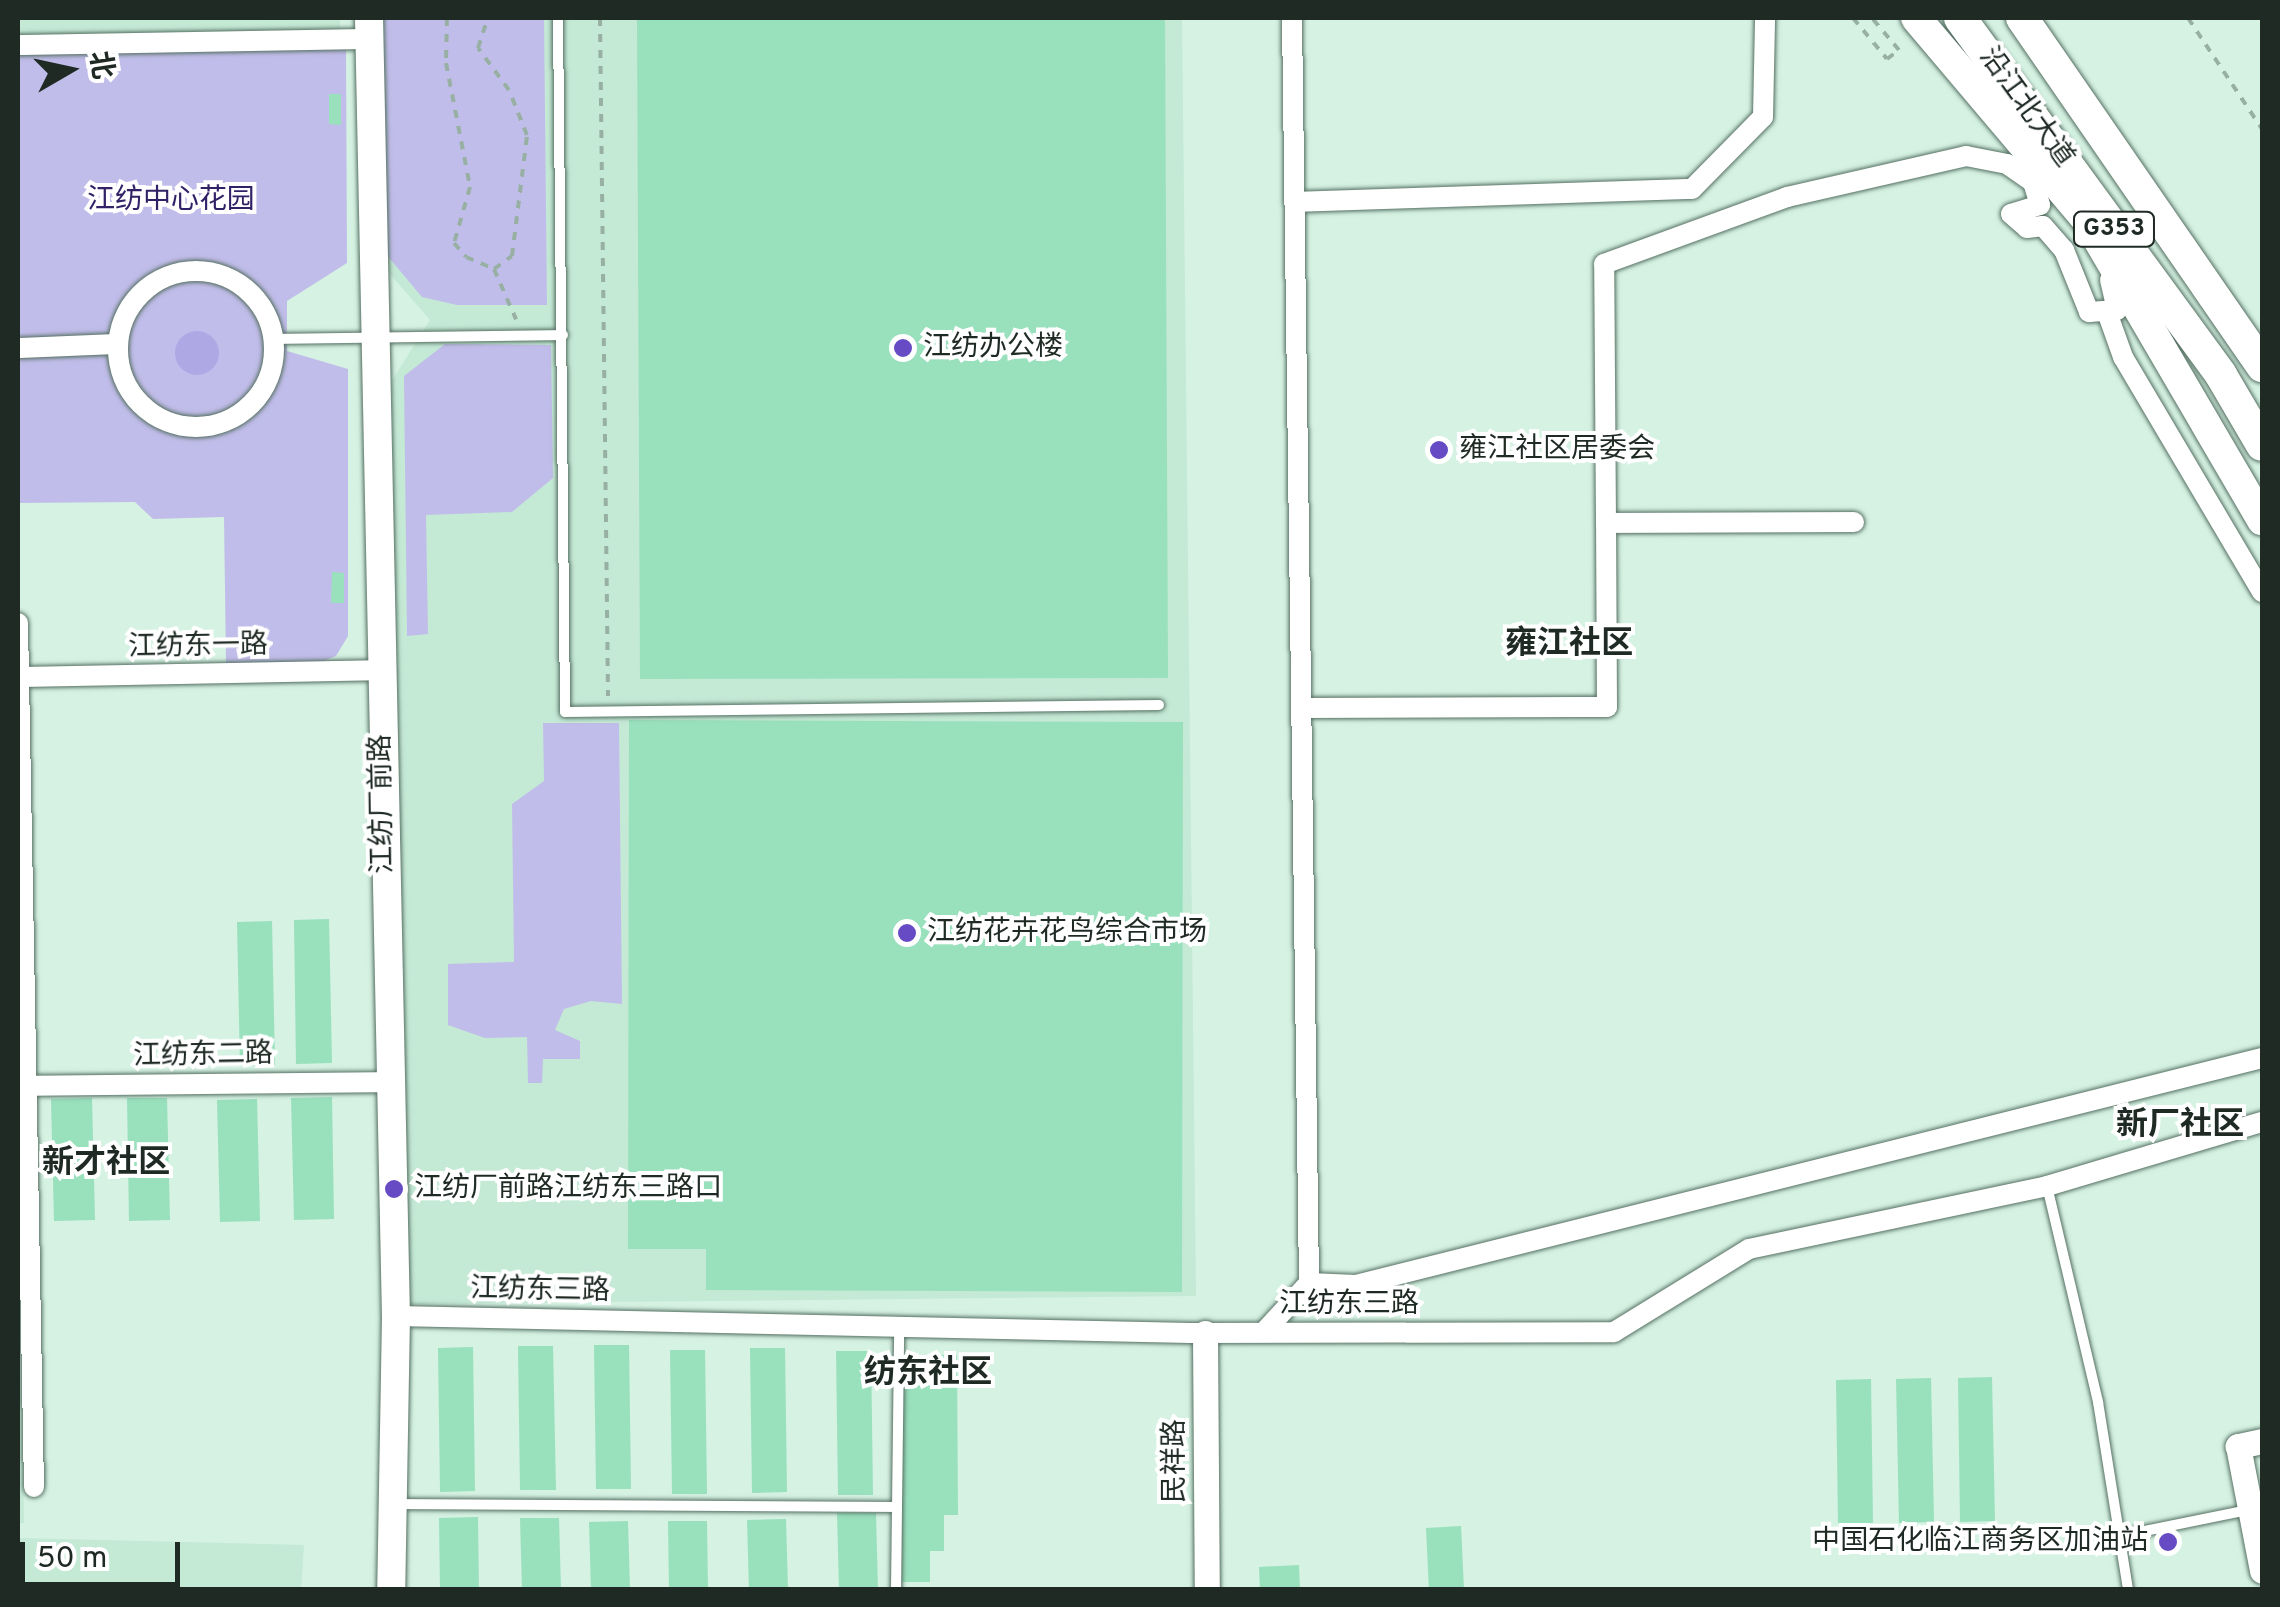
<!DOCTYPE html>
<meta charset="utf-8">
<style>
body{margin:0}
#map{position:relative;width:2280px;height:1607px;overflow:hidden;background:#d5f2e3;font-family:Overpass,"Noto Sans SC",sans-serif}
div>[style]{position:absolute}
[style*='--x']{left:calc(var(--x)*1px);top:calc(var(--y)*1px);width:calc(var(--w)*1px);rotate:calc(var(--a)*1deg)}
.built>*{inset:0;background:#c4e9d5}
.green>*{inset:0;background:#c1bdea}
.water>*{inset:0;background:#aea8e5}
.round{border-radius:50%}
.building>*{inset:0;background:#99e0bd}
.path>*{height:4px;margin-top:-2px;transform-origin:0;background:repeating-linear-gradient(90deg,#98b0a3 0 8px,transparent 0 16px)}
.roads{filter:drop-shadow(0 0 2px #567063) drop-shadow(0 0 2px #567063)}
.service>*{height:10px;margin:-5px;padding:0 5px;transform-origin:5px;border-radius:5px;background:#fff}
.minor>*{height:20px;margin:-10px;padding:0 10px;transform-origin:10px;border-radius:10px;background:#fff}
.minor>.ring{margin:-10px;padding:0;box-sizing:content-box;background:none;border:20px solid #fff;border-radius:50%}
.tertiary>*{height:25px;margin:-12.5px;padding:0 12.5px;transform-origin:12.5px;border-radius:12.5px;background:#fff}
.secondary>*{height:28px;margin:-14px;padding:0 14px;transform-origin:14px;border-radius:14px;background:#fff}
.primary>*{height:30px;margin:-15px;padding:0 15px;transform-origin:15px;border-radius:15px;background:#fff}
.trunk>*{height:32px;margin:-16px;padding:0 16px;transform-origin:16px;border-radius:16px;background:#fff}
.dots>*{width:28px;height:28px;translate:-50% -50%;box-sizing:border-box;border:5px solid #fff;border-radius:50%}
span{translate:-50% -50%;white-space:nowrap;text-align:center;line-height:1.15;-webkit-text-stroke:8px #fff;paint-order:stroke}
.shield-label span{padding:2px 8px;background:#fff;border:2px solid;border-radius:8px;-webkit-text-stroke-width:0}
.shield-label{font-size:25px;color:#1f2a24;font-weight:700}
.street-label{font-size:28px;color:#1f2a24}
.park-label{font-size:28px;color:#312167}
.poi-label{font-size:28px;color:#1f2a24}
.left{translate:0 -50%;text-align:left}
.right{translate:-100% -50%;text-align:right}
.quarter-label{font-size:32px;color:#1f2a24;font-weight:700}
.frame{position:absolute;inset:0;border:20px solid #1f2a24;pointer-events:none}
.north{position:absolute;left:20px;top:20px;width:100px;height:100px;-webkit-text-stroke:8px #fff;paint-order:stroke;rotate:81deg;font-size:28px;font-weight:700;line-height:40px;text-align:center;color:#1f2a24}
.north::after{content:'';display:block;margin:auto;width:35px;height:45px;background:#1f2a24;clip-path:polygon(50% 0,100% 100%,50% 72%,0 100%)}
.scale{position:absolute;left:20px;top:1542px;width:160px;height:45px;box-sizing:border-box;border:5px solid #1f2a24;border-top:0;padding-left:12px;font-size:30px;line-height:35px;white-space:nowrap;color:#1f2a24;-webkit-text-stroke:8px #fff;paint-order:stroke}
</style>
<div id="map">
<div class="built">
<i style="clip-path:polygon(18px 18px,340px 18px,340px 29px,18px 36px)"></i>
<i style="clip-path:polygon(382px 18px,1182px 18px,1196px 1296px,410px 1304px,386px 390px,430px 320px,383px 266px)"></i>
<i style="clip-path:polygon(18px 1241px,24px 1523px,18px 1523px)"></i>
<i style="clip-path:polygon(18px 1538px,304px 1545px,301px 1589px,18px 1589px)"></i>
</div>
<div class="green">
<i style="clip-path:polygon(384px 18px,544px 18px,547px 305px,457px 305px,422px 297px,385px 253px)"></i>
<i style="clip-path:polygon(346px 44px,347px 263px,287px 301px,287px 351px,348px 369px,348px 636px,336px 656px,321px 662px,226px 663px,224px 517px,153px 519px,135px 502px,18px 503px,18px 52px)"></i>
<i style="clip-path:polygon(445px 344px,551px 345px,553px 478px,512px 512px,426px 515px,428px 634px,407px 636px,404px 376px)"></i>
<i style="clip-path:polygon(543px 723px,619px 723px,622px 1004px,591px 1001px,564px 1009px,555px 1030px,580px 1041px,580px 1059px,543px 1059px,542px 1083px,528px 1083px,527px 1037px,485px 1038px,448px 1025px,448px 964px,514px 962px,512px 804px,544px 781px)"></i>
</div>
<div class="water">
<i class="round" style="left:175px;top:331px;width:44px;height:44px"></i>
</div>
<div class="building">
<i style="clip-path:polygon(637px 18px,1165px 18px,1168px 678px,640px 679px)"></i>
<i style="clip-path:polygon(329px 94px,341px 94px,341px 125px,329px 124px)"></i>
<i style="clip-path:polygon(332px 572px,344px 573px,344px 603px,331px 603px)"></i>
<i style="clip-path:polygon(629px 720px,1183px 722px,1182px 1292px,706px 1290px,706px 1249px,628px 1249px)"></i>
<i style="clip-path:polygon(329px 919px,332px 1063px,296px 1064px,294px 920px)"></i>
<i style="clip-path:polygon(272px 921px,275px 1065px,240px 1066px,237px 922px)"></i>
<i style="clip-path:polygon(332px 1097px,334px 1219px,294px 1220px,291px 1098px)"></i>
<i style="clip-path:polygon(92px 1098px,95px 1220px,54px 1221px,51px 1099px)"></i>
<i style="clip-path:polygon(127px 1098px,167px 1098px,170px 1220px,129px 1221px)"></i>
<i style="clip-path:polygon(257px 1099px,260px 1221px,220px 1222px,217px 1100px)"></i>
<i style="clip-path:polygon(594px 1345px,629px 1345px,631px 1489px,596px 1489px)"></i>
<i style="clip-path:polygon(518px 1346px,553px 1346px,556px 1490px,520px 1490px)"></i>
<i style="clip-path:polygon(473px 1347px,475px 1491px,440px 1492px,438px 1348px)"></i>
<i style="clip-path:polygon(750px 1348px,785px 1348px,787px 1492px,752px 1493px)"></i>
<i style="clip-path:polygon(670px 1350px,705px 1350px,707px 1494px,672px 1494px)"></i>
<i style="clip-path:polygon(836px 1351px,871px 1351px,873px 1495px,838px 1495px)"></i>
<i style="clip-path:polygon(901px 1355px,957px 1355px,958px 1515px,944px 1515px,944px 1551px,930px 1551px,930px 1582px,902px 1582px)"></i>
<i style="clip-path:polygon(1992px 1377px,1995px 1521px,1960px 1522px,1958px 1378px)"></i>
<i style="clip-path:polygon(1931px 1378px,1934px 1522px,1899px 1523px,1896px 1379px)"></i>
<i style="clip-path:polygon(1871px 1379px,1873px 1523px,1838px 1524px,1836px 1380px)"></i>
<i style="clip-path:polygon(837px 1513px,876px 1513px,878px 1590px,839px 1590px)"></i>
<i style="clip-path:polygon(478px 1517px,479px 1590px,440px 1590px,439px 1518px)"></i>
<i style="clip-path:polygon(520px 1518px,559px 1518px,561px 1590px,522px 1590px)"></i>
<i style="clip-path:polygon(786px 1519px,788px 1590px,749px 1590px,747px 1520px)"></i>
<i style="clip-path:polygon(628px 1521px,630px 1590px,591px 1590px,589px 1522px)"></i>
<i style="clip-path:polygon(668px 1521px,707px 1521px,708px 1590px,669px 1590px)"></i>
<i style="clip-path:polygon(1461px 1526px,1464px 1590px,1429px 1590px,1426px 1528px)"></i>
<i style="clip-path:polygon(1299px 1565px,1300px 1590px,1260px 1590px,1259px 1567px)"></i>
</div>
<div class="path">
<i style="--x:447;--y:18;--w:45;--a:91.3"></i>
<i style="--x:446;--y:63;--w:126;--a:79"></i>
<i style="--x:470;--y:187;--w:58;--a:105.9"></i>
<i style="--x:454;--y:243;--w:18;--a:49"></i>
<i style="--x:466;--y:257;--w:30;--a:23"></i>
<i style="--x:494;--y:269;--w:22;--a:-36"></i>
<i style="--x:512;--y:256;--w:122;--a:-82.9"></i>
<i style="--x:527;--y:135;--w:48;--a:-111.8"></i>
<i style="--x:509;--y:90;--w:52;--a:-126.4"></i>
<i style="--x:478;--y:48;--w:32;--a:-72"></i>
<i style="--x:600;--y:18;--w:678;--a:89.32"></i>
<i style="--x:1853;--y:18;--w:53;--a:50.3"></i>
<i style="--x:1887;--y:59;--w:15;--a:-37"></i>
<i style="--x:1899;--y:50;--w:42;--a:-130.2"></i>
<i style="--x:2188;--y:18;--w:133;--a:56.3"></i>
<i style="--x:494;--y:269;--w:55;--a:66.3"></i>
</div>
<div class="roads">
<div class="service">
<i style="--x:558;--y:18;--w:694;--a:89.42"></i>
<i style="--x:565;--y:712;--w:594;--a:-0.68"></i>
<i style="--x:275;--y:339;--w:288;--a:-0.8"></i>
<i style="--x:2047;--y:1186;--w:222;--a:76.7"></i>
<i style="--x:2098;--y:1402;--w:190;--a:80.9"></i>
<i style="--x:394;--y:1504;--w:502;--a:0.34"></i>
<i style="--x:2120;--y:1536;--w:145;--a:-11.5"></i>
<i style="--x:896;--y:1590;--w:263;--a:-89.3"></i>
</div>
<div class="minor">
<i style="--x:18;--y:45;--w:351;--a:-1"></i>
<i style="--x:1295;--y:202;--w:397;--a:-1.9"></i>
<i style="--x:1692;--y:189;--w:101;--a:-45.4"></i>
<i style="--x:1763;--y:117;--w:99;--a:-88.8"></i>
<i class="ring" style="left:118px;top:271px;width:136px;height:136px"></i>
<i style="--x:2108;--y:315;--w:45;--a:70.3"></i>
<i style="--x:2123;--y:357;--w:273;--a:59.4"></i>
<i style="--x:18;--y:348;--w:100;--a:-2.3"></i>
<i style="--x:1606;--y:523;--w:259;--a:-90.4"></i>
<i style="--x:1604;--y:264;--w:195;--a:-20.1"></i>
<i style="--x:1787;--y:197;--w:184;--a:-12.9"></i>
<i style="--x:1966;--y:156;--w:42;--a:11"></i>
<i style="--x:2007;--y:164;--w:32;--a:35"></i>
<i style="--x:2033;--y:182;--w:24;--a:73"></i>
<i style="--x:2040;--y:205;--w:30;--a:163"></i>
<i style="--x:2011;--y:214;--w:21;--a:41"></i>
<i style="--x:2027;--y:228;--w:16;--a:-7"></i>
<i style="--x:2043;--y:226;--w:32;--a:49"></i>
<i style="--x:2064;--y:250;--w:67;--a:68"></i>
<i style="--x:2089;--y:312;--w:28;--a:-4"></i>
<i style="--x:2117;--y:310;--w:31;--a:-103"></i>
<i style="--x:18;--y:623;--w:864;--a:88.94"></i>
<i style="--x:18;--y:677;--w:361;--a:-1.1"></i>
<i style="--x:1301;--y:708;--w:306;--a:-0.2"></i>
<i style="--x:1607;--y:707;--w:184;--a:-90.3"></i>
<i style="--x:1606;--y:523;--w:248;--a:-0.2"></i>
<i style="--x:18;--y:1086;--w:372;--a:-0.6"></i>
<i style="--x:1309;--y:1283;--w:47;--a:2.4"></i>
<i style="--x:1356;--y:1285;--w:934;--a:-14.07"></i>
<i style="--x:396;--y:1316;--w:795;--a:1.23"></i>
<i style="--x:1191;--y:1333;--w:423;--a:-0.1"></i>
<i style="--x:1614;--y:1332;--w:158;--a:-31.6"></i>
<i style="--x:1749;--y:1249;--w:305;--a:-11.9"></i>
<i style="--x:2047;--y:1186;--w:224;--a:-16.6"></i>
<i style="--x:1264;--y:1332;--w:67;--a:-47.4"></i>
<i style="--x:1309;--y:1283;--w:1265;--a:-90.77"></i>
</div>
<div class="tertiary">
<i style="--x:1205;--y:1333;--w:257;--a:89.6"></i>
<i style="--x:2262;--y:1441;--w:25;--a:168"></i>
<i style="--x:2238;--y:1446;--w:127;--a:79.1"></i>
</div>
<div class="secondary">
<i style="--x:369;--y:18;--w:1298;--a:88.81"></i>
<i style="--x:396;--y:1316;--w:274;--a:91"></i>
</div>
<div class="primary">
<i style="--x:1916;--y:18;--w:263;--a:49.8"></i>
<i style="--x:2086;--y:219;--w:349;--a:59.7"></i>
</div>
<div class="trunk">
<i style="--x:1960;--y:18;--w:442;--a:53.8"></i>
<i style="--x:2221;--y:375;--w:81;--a:59.6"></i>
<i style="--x:2022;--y:18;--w:423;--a:55.4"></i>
</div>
</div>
<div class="dots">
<i style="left:903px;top:348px;background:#664bc4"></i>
<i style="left:1439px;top:450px;background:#664bc4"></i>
<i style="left:907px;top:933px;background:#664bc4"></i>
<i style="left:394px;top:1189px;background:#664bc4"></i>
<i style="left:2168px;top:1542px;background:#664bc4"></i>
</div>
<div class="shield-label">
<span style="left:2114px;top:229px">G353</span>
</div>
<div class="street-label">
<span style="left:2026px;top:108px;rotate:54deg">沿江北大道</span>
<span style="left:198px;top:647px;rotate:-1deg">江纺东一路</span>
<span style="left:383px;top:804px;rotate:-91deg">江纺厂前路</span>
<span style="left:203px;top:1056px;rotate:-1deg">江纺东二路</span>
<span style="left:540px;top:1291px;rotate:1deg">江纺东三路</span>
<span style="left:1349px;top:1305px">江纺东三路</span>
<span style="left:1176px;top:1461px;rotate:-90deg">民祥路</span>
</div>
<div class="park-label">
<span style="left:171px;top:201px">江纺中心花园</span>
</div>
<div class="poi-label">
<span class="left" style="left:923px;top:348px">江纺办公楼</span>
<span class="left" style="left:1459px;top:450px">雍江社区居委会</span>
<span class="left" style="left:927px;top:933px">江纺花卉花鸟综合市场</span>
<span class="left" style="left:414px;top:1189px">江纺厂前路江纺东三路口</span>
<span class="right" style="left:2148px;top:1542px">中国石化临江商务区加油站</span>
</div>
<div class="quarter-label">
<span style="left:1569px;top:645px">雍江社区</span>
<span style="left:2180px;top:1126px">新厂社区</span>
<span style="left:106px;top:1164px">新才社区</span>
<span style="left:928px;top:1374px">纺东社区</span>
</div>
<div class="frame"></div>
<div class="north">北</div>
<div class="scale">50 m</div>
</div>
